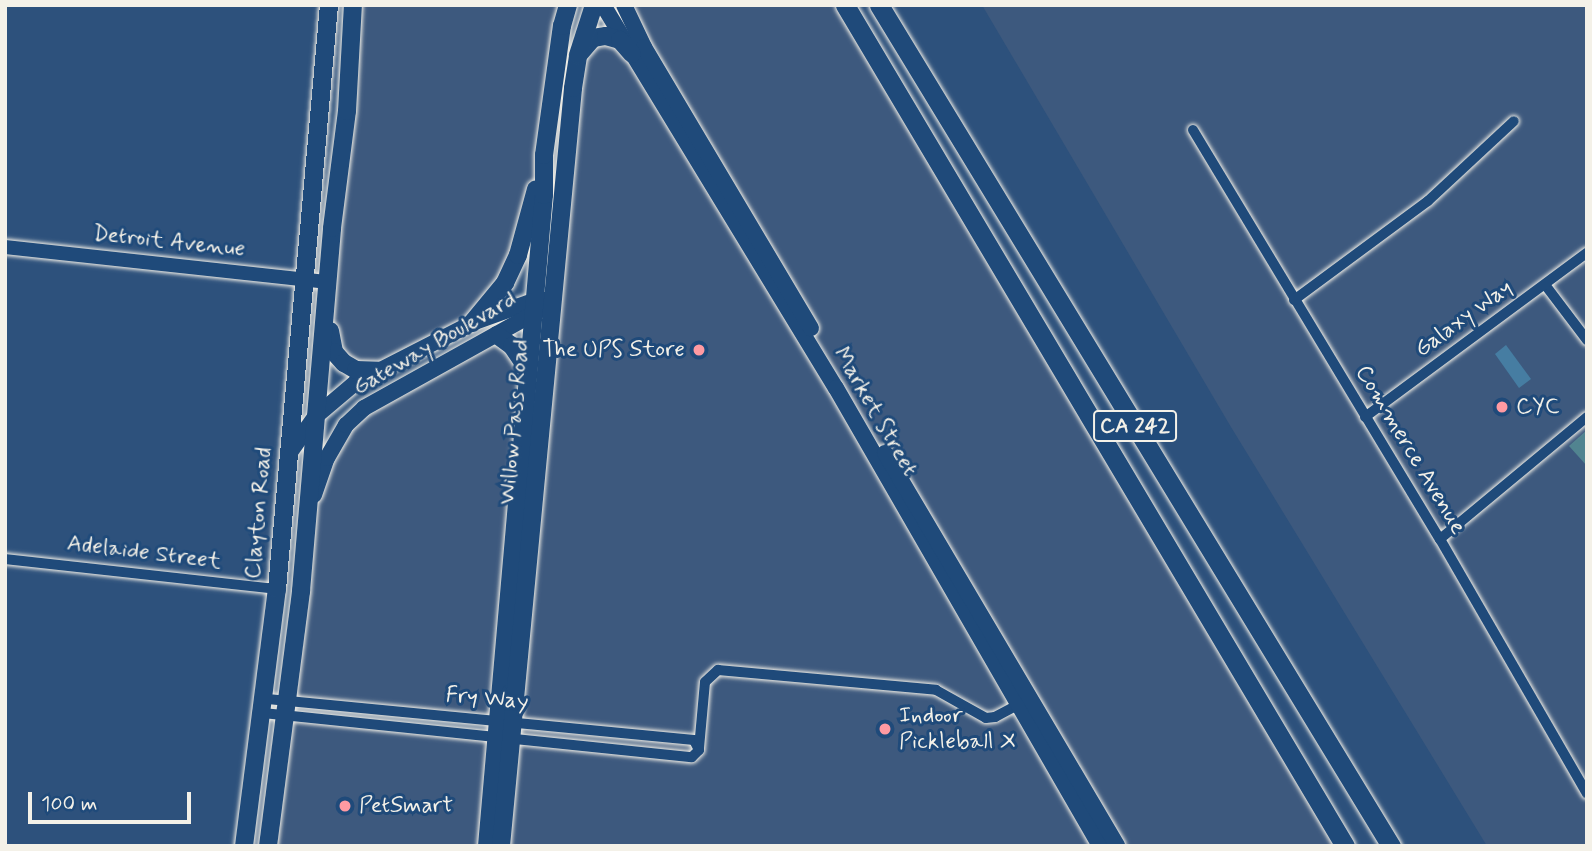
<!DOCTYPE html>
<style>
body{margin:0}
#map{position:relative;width:1592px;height:851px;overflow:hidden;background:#2d517c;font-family:Mynerve,sans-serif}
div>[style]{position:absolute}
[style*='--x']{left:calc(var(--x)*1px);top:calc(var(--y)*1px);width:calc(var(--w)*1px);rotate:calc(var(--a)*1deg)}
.built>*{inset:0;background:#3d597e}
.green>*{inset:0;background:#518490}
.water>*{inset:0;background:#467da2}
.roads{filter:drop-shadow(0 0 2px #f4f1e8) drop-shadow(0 0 2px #f4f1e8)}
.minor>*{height:10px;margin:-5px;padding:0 5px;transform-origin:5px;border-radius:5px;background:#1f4a7a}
.tertiary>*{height:14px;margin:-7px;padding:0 7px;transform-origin:7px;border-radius:7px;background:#1f4a7a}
.secondary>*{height:16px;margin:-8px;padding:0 8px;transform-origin:8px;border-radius:8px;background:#1f4a7a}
.primary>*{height:18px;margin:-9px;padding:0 9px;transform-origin:9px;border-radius:9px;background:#1f4a7a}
.motorway>*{height:19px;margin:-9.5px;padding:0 9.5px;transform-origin:9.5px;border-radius:9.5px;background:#1f4a7a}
.dots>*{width:19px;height:19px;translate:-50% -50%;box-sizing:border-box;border:4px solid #1f4a7a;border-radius:50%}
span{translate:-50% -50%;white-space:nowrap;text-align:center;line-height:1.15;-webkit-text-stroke:6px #1f4a7a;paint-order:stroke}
.shield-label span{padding:2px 5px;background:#1f4a7a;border:2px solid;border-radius:5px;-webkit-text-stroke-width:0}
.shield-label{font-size:21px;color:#f4f1e8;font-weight:700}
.street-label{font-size:23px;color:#f4f1e8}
.poi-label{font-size:23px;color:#f4f1e8}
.right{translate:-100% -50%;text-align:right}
.left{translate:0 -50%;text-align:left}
.frame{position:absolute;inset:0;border:7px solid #f4f1e8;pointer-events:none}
.scale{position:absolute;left:28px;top:792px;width:163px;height:32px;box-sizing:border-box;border:4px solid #f4f1e8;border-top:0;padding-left:9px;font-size:21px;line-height:24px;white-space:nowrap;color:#f4f1e8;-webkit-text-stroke:5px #1f4a7a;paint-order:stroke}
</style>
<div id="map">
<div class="built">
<i style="clip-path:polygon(353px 5px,568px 5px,544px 155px,518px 255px,472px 323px,379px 371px,356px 370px,329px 335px)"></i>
<i style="clip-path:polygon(624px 5px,845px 5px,1345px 846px,1117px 846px,644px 47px)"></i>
<i style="clip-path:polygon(982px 5px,1587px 5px,1587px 846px,1487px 846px,1231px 427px)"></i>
<i style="clip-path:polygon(593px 38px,620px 40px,1100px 846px,500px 846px,573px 88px)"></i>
<i style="clip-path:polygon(497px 335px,528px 370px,498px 722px,288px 701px,306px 525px,346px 425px)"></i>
<i style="clip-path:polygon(287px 715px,497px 736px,487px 846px,268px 846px)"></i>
</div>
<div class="green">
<i style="clip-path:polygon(1587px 430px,1587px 466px,1569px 446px)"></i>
</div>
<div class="water">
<i style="clip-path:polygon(1506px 345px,1531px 379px,1519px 388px,1495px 354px)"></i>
</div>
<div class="roads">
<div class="minor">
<i style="--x:1193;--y:130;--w:478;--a:58.9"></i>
<i style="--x:1440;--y:539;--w:294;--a:60"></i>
<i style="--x:1546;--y:286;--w:68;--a:52.8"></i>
<i style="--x:1294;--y:300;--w:167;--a:-36.5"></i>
<i style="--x:1428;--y:201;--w:117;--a:-42.9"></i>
<i style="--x:1365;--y:417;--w:276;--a:-36.5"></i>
<i style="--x:1440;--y:539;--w:191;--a:-39.7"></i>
<i style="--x:5;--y:559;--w:274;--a:6.3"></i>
<i style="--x:263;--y:713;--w:431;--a:5.9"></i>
<i style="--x:692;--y:757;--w:10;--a:-45"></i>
<i style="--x:699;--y:750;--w:11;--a:-117"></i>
<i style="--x:694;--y:740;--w:431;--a:-174.5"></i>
<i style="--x:699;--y:748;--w:66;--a:-84.8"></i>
<i style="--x:705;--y:682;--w:18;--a:-43"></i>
<i style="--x:718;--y:670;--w:219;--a:5.2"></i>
<i style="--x:936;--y:690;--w:57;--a:29.2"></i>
<i style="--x:986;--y:718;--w:9;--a:-6"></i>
<i style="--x:995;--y:717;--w:30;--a:-28"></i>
</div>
<div class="tertiary">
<i style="--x:5;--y:247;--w:325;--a:6.2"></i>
</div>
<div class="secondary">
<i style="--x:603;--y:5;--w:448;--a:58.7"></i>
<i style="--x:836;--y:388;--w:529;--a:60.04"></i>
<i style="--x:624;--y:5;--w:47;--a:64.5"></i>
<i style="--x:644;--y:47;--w:327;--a:59.3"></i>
<i style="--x:885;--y:453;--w:456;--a:59.4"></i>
<i style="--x:288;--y:455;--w:47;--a:-54.6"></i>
<i style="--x:315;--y:417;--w:52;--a:-40.4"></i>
<i style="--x:355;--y:383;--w:131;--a:-27.1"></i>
<i style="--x:472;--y:323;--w:65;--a:-19.8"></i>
<i style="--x:533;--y:301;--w:12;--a:-5"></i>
<i style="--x:314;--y:495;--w:39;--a:-71"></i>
<i style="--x:327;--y:458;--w:38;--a:-60"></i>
<i style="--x:346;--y:425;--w:25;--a:-43"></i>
<i style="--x:364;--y:408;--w:204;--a:-29.1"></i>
</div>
<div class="primary">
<i style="--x:580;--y:53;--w:20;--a:-49"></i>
<i style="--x:593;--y:38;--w:13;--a:-9"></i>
<i style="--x:606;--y:36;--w:15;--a:16"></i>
<i style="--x:620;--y:40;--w:18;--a:49"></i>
<i style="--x:472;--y:323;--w:52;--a:-50.5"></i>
<i style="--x:505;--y:283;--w:31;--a:-65"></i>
<i style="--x:518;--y:255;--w:68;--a:-74.7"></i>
<i style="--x:330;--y:331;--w:21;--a:79"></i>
<i style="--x:334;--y:352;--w:15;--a:48"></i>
<i style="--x:344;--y:363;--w:14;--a:30"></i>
<i style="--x:356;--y:370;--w:23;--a:2"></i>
<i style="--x:497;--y:335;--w:19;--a:36"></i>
<i style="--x:512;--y:346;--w:29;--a:56"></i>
<i style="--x:244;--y:846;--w:259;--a:-82.7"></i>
<i style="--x:277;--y:589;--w:586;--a:-84.91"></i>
<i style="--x:268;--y:846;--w:257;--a:-82.6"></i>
<i style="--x:301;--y:591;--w:364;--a:-85.1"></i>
<i style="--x:332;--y:228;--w:118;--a:-82.7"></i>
<i style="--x:347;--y:111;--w:106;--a:-86.8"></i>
<i style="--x:487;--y:846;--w:653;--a:-85"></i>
<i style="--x:544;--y:195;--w:40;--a:-90"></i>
<i style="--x:544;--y:155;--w:130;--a:-82.1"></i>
<i style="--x:562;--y:26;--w:22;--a:-74"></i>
<i style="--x:501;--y:846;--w:761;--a:-84.57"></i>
<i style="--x:573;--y:88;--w:33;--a:-81"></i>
<i style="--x:578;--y:55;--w:52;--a:-72.3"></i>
</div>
<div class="motorway">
<i style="--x:845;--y:5;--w:978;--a:59.27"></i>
<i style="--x:879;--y:5;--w:985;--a:58.67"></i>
</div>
</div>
<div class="dots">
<i style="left:699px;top:350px;background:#ff9aa2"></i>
<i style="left:1502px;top:407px;background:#ff9aa2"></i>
<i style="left:885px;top:729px;background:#ff9aa2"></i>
<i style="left:345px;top:806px;background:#ff9aa2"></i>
</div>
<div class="shield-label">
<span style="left:1135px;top:426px">CA 242</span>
</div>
<div class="street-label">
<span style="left:169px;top:242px;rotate:6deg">Detroit Avenue</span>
<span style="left:1464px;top:319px;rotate:-36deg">Galaxy Way</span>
<span style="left:435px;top:344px;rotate:-30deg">Gateway Boulevard</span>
<span style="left:875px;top:412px;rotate:60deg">Market Street</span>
<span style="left:515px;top:422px;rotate:-85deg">Willow Pass Road</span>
<span style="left:1410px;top:450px;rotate:59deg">Commerce Avenue</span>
<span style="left:259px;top:513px;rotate:-85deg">Clayton Road</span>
<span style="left:144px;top:553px;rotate:7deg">Adelaide Street</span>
<span style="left:487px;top:699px;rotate:5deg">Fry Way</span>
</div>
<div class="poi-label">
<span class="right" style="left:685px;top:350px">The UPS Store</span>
<span class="left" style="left:1516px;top:407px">CYC</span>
<span class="left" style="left:899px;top:729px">Indoor<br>Pickleball X</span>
<span class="left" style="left:359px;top:806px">PetSmart</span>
</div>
<div class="frame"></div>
<div class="scale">100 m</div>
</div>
